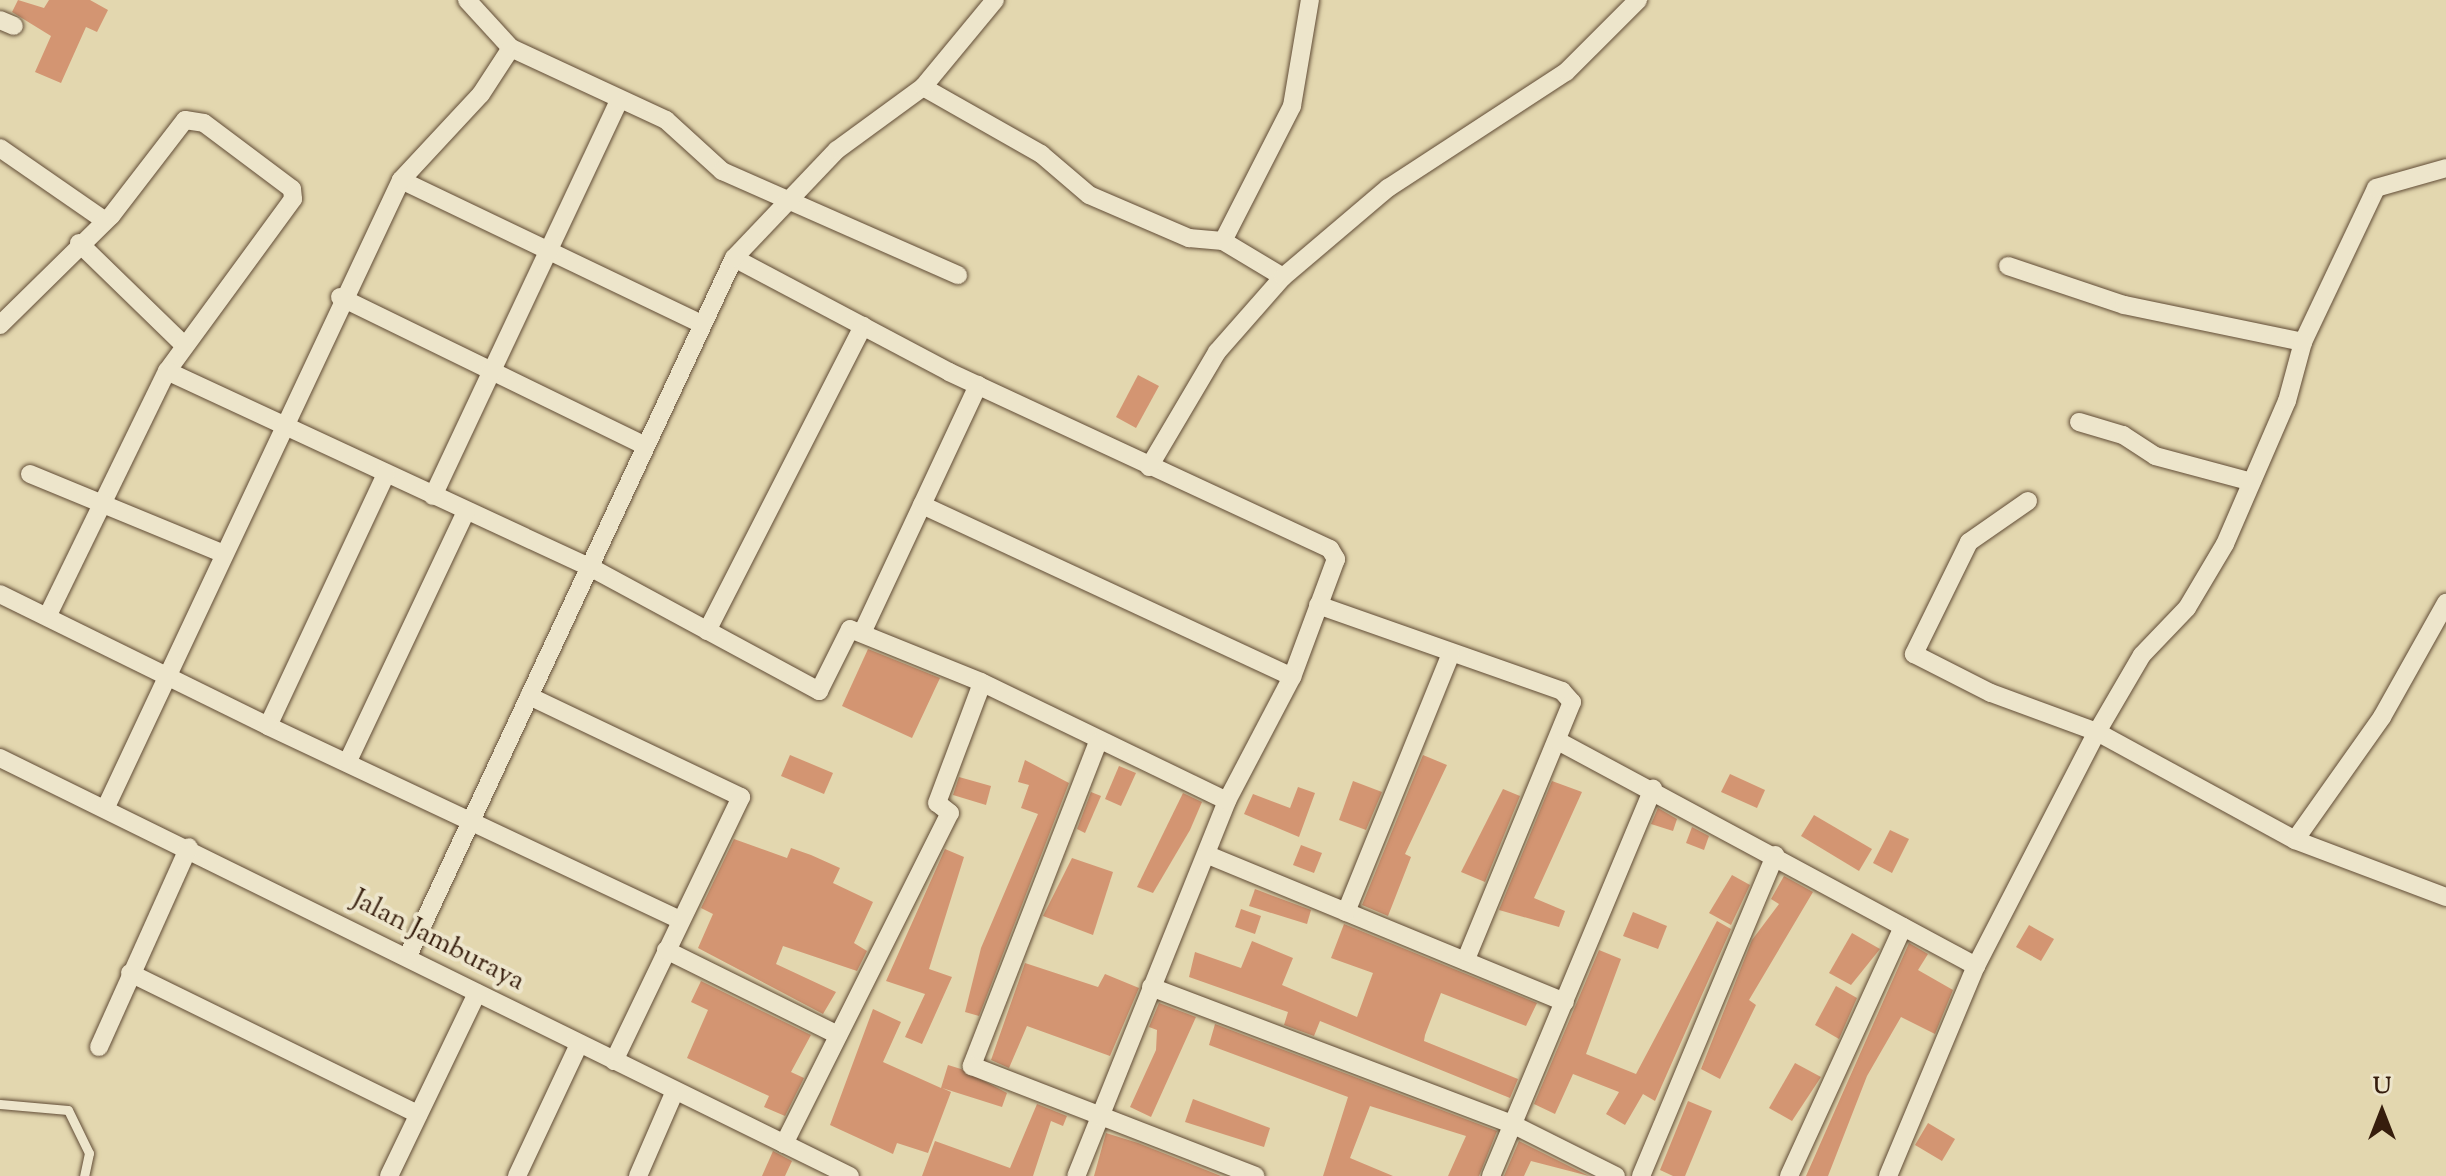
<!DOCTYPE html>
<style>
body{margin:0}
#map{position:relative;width:2446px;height:1176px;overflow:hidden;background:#e3d7af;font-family:"Sorts Mill Goudy",serif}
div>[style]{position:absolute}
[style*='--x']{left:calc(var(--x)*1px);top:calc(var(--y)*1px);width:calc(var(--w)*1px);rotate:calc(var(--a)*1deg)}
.building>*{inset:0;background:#d39572}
.roads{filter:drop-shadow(0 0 2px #614c36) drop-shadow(0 0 2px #614c36)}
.lane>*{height:9px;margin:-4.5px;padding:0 4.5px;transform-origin:4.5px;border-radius:4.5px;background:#ede5cb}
.street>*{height:18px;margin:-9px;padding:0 9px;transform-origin:9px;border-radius:9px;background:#ede5cb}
span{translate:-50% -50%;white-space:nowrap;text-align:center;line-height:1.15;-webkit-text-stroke:8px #ede5cb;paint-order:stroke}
.street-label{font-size:28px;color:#361d0d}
.north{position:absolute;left:2342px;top:1072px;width:80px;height:80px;-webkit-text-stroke:6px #ede5cb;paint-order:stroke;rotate:0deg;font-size:22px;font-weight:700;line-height:32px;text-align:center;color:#361d0d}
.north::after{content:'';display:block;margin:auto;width:28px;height:36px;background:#361d0d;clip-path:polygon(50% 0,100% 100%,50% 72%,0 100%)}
</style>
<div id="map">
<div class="building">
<i style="clip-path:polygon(18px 0,44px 8px,49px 0,90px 0,108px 10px,97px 32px,86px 27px,61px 83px,35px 72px,51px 36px,12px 12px)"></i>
<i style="clip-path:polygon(1138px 375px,1159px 386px,1136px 428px,1116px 417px)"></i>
<i style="clip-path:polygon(868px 649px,940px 678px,912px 738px,842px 706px)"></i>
<i style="clip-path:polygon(790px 755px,833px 773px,824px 794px,781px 776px)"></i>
<i style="clip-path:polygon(1423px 755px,1447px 765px,1405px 854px,1411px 857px,1388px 916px,1362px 905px)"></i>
<i style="clip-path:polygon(1025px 760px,1069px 783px,979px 1016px,965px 1012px,981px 948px,1038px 814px,1021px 808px,1029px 785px,1018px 782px)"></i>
<i style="clip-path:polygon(1119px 766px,1136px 773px,1121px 806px,1105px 799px)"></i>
<i style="clip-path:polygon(1730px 774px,1765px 790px,1757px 808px,1721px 792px)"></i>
<i style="clip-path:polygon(959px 777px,991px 786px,986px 805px,953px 795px)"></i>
<i style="clip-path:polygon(1353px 781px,1382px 792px,1366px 830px,1339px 820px)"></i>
<i style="clip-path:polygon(1552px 781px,1582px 792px,1534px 898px,1565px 911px,1559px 927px,1499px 910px)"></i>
<i style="clip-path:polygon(1298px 787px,1315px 793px,1299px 837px,1244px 814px,1253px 794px,1290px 808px)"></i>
<i style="clip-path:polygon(1503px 789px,1520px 796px,1485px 882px,1461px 872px)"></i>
<i style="clip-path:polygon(1091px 792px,1101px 796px,1085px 833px,1077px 829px)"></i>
<i style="clip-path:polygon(1183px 793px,1202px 802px,1190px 830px,1153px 893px,1137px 887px)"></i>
<i style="clip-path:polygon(1658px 808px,1677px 819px,1673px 831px,1651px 824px)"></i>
<i style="clip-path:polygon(1814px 815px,1872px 849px,1859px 871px,1801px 836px)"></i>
<i style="clip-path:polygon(1692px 827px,1709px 836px,1704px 850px,1686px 843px)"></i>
<i style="clip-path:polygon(1890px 830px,1909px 839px,1892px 873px,1873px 863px)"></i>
<i style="clip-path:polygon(734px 839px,787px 858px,791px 848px,811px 855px,840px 868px,833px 883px,873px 902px,854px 943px,867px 951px,857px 971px,783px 946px,776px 964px,836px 992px,823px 1014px,698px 948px,713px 914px,701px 908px)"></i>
<i style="clip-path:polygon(1301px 845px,1322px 853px,1314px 873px,1293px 865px)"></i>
<i style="clip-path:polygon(945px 849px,964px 857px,929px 969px,952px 977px,922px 1044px,905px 1037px,925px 994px,886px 981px)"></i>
<i style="clip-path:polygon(1072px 858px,1113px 872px,1093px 935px,1043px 916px)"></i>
<i style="clip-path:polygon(1732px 875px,1750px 885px,1731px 925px,1709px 913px)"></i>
<i style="clip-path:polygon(1784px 876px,1813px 892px,1749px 1000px,1756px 1005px,1720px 1079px,1701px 1069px,1752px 940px,1779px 904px,1771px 899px)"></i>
<i style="clip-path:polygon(1255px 889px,1311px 910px,1307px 924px,1249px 906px)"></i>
<i style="clip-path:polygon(1241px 909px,1261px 916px,1255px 934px,1235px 927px)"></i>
<i style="clip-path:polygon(1633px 912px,1667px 926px,1658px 949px,1623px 936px)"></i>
<i style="clip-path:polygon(1717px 921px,1731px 929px,1655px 1101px,1643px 1094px,1625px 1125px,1606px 1114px,1619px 1092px,1573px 1074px,1555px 1114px,1534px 1104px,1599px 950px,1621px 959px,1586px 1054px,1636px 1074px)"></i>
<i style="clip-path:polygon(1344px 924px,1537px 1003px,1526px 1026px,1441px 993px,1425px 1035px,1424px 1041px,1518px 1079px,1510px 1098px,1320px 1021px,1314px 1036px,1284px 1025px,1288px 1012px,1189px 977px,1195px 952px,1241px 968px,1252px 941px,1293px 958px,1282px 985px,1357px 1017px,1373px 973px,1331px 958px)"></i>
<i style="clip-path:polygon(2029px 925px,2054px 939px,2041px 961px,2016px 947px)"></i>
<i style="clip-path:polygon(1852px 933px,1880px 949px,1851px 985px,1829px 973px)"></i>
<i style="clip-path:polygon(1909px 943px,1928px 954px,1918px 970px,1953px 990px,1935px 1034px,1901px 1017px,1867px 1076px,1828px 1176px,1806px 1176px)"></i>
<i style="clip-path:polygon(1025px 963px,1098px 987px,1105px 974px,1139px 988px,1110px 1056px,1027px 1026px,1009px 1068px,991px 1060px)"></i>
<i style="clip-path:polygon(701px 981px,811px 1035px,791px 1072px,804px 1078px,785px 1116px,764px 1107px,769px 1096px,687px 1058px,708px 1010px,691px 1002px)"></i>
<i style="clip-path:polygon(1836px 986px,1857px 998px,1839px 1039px,1815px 1025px)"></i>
<i style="clip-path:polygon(1159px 1003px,1196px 1017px,1151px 1117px,1130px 1107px,1156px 1050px,1157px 1030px,1149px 1027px)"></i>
<i style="clip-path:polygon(873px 1009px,901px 1022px,883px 1062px,941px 1088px,948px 1065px,961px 1069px,1007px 1093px,1002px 1107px,942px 1088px,951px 1092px,928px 1153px,897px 1143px,893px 1154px,830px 1125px)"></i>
<i style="clip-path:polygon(1215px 1024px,1497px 1131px,1479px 1176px,1448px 1176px,1466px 1136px,1370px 1106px,1350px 1158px,1393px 1176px,1323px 1176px,1348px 1097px,1209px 1045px)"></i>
<i style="clip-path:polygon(1795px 1063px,1821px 1077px,1792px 1121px,1769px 1108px)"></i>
<i style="clip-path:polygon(1193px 1099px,1270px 1128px,1264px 1147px,1185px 1122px)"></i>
<i style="clip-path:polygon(1688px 1101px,1712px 1111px,1685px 1176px,1673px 1176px,1660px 1170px)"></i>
<i style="clip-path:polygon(1037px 1104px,1067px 1116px,1063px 1126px,1051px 1121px,1033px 1176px,922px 1176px,935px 1141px,1010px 1168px)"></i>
<i style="clip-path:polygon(1928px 1123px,1955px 1139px,1942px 1161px,1915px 1145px)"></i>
<i style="clip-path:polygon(1106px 1133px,1138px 1143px,1221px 1176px,1094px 1176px)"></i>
<i style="clip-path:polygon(1519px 1141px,1589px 1176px,1531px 1161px,1524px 1176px,1504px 1176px)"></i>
<i style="clip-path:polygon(773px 1151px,792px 1161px,785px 1176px,762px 1176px)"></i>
</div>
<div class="roads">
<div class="lane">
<i style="--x:0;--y:1104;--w:68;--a:5"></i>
<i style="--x:68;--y:1110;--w:48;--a:64"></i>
<i style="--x:89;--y:1153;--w:24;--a:102"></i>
</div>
<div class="street">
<i style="--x:467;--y:0;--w:65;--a:47.5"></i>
<i style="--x:0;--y:20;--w:15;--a:23"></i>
<i style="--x:923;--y:87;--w:136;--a:29.6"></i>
<i style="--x:1041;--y:154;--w:63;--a:40.5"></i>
<i style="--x:1089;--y:195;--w:109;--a:23.3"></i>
<i style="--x:1189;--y:238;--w:34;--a:5"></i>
<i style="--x:1223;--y:241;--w:152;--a:-62.9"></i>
<i style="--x:1292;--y:106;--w:108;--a:-80.4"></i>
<i style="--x:0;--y:148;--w:126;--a:34.7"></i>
<i style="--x:401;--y:180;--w:329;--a:25.6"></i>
<i style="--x:1223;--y:241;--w:70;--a:31"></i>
<i style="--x:79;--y:243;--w:146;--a:44.2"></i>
<i style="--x:734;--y:258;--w:243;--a:27.9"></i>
<i style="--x:949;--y:372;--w:420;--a:24.9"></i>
<i style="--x:1330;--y:549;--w:12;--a:59"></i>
<i style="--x:1336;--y:559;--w:126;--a:110.4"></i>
<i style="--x:1292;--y:677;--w:140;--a:117.7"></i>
<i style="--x:1227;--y:801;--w:404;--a:111.9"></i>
<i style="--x:2008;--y:266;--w:122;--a:18.6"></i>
<i style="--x:2124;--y:305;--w:183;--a:11.7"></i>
<i style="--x:340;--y:297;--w:338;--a:26"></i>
<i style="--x:0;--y:325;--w:156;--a:-44.5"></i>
<i style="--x:111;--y:216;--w:121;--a:-52.4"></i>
<i style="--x:185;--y:120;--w:19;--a:9"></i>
<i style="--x:204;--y:123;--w:110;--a:36.9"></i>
<i style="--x:292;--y:189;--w:10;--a:84"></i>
<i style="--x:293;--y:199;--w:213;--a:126.2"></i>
<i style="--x:167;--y:371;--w:271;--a:116"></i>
<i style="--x:167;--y:371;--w:464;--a:24.9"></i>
<i style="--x:588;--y:566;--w:263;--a:28.4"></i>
<i style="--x:819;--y:691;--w:69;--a:-63.4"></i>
<i style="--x:850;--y:629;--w:141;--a:22"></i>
<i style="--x:981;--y:682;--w:273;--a:25.8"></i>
<i style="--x:2079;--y:422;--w:46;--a:16.5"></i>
<i style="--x:2123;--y:435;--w:38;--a:33"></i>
<i style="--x:2155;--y:456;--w:100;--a:15"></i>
<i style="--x:1149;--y:467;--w:134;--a:-59.4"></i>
<i style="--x:1217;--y:352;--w:100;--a:-48.7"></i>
<i style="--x:1283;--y:277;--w:138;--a:-40.3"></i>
<i style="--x:1388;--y:188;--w:212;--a:-33.1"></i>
<i style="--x:1566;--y:72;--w:102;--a:-45"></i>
<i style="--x:30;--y:474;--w:210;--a:22.4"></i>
<i style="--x:386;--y:474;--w:278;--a:115.1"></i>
<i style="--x:268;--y:726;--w:454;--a:25.2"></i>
<i style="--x:433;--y:496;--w:437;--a:-64.8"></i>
<i style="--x:2028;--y:501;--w:72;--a:145.2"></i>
<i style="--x:1969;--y:542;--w:125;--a:116.2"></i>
<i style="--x:1914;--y:654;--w:86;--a:26.9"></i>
<i style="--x:1991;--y:693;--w:113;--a:20.2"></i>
<i style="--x:2097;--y:732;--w:226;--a:28.6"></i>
<i style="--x:2295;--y:840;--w:161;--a:20.7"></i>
<i style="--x:922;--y:505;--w:408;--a:24.9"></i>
<i style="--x:0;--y:594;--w:299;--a:26.2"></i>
<i style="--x:1318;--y:605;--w:259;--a:19.4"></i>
<i style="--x:1562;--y:691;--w:15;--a:48"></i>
<i style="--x:1572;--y:702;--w:280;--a:112.4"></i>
<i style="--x:707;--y:631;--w:343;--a:-62.9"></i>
<i style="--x:862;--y:633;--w:274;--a:-64.9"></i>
<i style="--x:529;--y:696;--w:235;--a:25.5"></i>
<i style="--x:741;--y:797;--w:293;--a:115.7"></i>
<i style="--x:1558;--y:741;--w:475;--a:28.3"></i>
<i style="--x:1976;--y:966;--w:263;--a:-62.7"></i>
<i style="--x:2097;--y:732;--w:89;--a:-59.7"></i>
<i style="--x:2142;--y:655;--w:65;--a:-46.2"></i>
<i style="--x:2187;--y:608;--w:74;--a:-59.3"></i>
<i style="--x:2225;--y:544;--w:156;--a:-66.6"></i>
<i style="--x:2287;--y:401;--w:61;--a:-74.8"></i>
<i style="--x:2303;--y:342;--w:170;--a:-64.6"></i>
<i style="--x:2376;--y:188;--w:73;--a:-15.9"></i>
<i style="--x:1098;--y:742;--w:348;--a:111.3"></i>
<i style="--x:972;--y:1066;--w:304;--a:21.2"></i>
<i style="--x:0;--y:758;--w:947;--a:26.19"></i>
<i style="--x:348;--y:761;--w:276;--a:-64.7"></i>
<i style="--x:106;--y:807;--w:693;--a:-64.8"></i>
<i style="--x:401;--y:180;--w:117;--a:-47.1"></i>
<i style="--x:481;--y:94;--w:55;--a:-56.9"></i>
<i style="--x:511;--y:48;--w:171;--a:24.9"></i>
<i style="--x:666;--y:120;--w:76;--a:42.3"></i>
<i style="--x:722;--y:171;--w:258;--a:23.8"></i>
<i style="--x:2295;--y:840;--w:151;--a:-54.7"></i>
<i style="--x:2382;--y:717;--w:131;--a:-60.7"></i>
<i style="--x:1208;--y:855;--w:386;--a:22.4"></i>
<i style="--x:1346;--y:912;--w:279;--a:-67.9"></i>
<i style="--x:666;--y:950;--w:192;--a:26.3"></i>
<i style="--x:408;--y:956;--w:770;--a:-64.97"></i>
<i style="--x:734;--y:258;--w:149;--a:-46.4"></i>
<i style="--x:837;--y:150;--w:107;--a:-36.2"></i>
<i style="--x:923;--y:87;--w:113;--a:-50.4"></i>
<i style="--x:130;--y:973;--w:321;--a:26.1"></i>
<i style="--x:1151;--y:987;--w:388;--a:20.8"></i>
<i style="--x:1514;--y:1125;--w:114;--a:26.6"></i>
<i style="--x:99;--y:1047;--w:219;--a:-65.8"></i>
<i style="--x:784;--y:1144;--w:370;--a:-63.4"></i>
<i style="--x:950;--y:813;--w:16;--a:-142"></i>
<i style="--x:937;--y:803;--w:128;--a:-69.4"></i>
<i style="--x:389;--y:1176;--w:203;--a:-64.3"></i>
<i style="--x:517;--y:1176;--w:146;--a:-64.8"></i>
<i style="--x:638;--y:1176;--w:93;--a:-66.5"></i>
<i style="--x:1491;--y:1176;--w:420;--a:-67.3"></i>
<i style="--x:1641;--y:1176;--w:348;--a:-67.3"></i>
<i style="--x:1789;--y:1176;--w:274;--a:-65.4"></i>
<i style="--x:1888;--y:1176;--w:228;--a:-67.3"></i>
</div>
</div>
<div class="street-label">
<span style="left:438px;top:941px;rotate:27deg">Jalan Jamburaya</span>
</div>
<div class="north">U</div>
</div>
